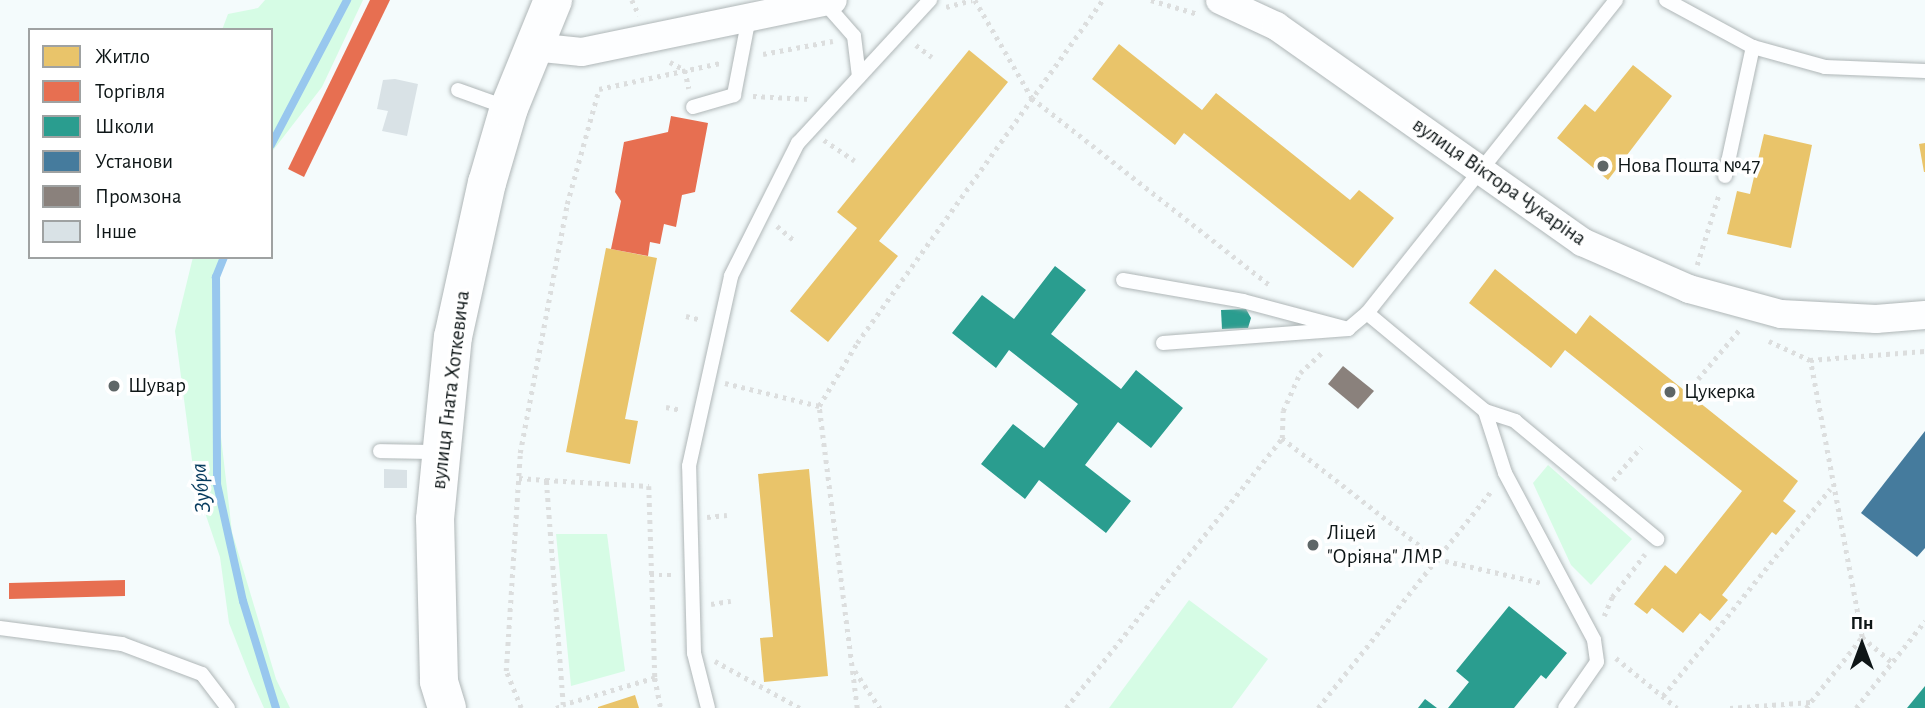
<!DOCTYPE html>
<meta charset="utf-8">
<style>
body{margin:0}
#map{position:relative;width:1925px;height:708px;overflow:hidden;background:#f4fbfc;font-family:"Alegreya Sans",sans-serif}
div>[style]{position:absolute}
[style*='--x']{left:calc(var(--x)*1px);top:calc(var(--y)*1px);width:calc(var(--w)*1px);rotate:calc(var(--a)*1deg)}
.green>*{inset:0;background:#d6fce5}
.homes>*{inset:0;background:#e9c46a}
.shops>*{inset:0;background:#e76f51}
.schools>*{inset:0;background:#2a9d8f}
.public>*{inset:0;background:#457b9d}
.industry>*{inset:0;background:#8a817c}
.stream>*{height:8px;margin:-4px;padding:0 4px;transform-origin:4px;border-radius:4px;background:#98c7ee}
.building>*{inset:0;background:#d9e2e6}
.path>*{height:4.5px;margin-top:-2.25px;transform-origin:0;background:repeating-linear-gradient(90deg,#dcdede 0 3.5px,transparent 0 8.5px)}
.roads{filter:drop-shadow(0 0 2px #afb6b7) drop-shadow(0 0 2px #afb6b7)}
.lane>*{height:14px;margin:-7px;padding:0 7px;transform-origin:7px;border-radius:7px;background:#fdfeff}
.street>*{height:28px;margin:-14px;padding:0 14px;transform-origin:14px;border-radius:14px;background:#fdfeff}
.secondary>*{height:38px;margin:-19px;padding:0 19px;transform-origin:19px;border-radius:19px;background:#fdfeff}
.dots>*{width:19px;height:19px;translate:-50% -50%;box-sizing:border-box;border:4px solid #fff;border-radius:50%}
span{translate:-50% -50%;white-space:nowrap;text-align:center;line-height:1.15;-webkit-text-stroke:7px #fff;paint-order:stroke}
.poi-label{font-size:21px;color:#0e1617}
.left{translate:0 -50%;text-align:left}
.street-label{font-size:21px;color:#0e1617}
.water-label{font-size:23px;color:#073b5e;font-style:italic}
.legend{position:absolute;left:28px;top:28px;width:245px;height:231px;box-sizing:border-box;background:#fff;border:2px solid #9fa2a2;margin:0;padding:9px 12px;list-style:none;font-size:21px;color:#0e1617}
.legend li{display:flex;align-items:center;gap:14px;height:35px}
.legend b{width:35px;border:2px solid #9fa2a2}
.north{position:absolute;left:1827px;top:610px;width:70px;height:70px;-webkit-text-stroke:5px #fff;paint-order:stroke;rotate:0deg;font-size:19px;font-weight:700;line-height:28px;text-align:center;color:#0e1617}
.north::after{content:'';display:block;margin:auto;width:24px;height:32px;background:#0e1617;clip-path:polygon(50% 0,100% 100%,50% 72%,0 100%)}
</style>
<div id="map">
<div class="green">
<i style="clip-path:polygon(265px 0,363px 0,322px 87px,271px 153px,271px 30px,222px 30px,228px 14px,258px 8px)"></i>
<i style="clip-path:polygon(193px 257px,220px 257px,221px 437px,232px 532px,276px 679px,290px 708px,264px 708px,251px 679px,229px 623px,220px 557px,195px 483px,175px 331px)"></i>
<i style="clip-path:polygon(1548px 465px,1632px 539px,1591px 585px,1571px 565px,1533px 483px)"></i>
<i style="clip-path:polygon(556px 534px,607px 534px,625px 671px,571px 686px)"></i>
<i style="clip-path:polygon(1189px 600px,1268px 659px,1232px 708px,1109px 708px)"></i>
</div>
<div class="homes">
<i style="clip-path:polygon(1119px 44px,1202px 110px,1216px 93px,1350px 200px,1359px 190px,1394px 218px,1353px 268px,1184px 133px,1175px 145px,1092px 79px)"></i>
<i style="clip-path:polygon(969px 50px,1008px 82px,879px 241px,898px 256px,828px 342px,790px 311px,857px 228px,837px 212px)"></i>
<i style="clip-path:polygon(1633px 65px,1672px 96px,1608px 180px,1557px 138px,1585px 104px,1595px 112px)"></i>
<i style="clip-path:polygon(1764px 134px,1812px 145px,1791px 248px,1727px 234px,1737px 191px,1750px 194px)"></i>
<i style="clip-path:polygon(1925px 143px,1925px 172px,1924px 172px,1919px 144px)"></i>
<i style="clip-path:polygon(606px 248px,657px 258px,625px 419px,638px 421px,630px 464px,566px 452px)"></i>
<i style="clip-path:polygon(1495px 269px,1576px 334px,1590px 315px,1798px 481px,1783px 501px,1796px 511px,1776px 535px,1772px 532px,1722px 595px,1728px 600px,1710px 621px,1700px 613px,1683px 633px,1652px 608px,1647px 614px,1634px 604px,1665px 565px,1676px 574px,1742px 491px,1565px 350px,1551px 368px,1469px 303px)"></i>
<i style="clip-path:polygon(809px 469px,828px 676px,764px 682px,760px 638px,773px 637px,758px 474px)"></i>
<i style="clip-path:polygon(635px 695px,639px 708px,598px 708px,598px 707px)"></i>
</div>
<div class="shops">
<i style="clip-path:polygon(370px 0,390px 0,304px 177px,288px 169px)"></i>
<i style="clip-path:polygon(671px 116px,708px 123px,695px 192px,682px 195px,676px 227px,664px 224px,660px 244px,650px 242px,648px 256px,611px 249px,621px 201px,615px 192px,624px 142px,668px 132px)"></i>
<i style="clip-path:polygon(125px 580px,125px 596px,9px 599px,9px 583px)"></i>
</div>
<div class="schools">
<i style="clip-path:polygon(1055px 266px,1086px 290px,1051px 334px,1121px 389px,1136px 370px,1183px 408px,1151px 448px,1118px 422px,1085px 465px,1131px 501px,1106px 533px,1039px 480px,1025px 499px,981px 464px,1013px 424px,1044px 448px,1078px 404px,1009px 350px,996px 368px,952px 333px,982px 295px,1014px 319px)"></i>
<i style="clip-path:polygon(1246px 309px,1251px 318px,1248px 328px,1222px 329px,1221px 310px)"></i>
<i style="clip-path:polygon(1509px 606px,1567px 653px,1546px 679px,1541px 675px,1514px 708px,1448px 708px,1469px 682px,1456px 671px)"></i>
<i style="clip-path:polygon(1925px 686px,1925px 708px,1907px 708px)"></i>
<i style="clip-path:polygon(1425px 699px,1437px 708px,1418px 708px)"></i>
</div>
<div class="public">
<i style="clip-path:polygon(1925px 431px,1925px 548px,1917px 557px,1861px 513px)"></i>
</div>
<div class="industry">
<i style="clip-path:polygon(1343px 366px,1374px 391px,1358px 409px,1328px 384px)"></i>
</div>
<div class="stream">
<i style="--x:271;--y:145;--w:164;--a:-62.3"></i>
<i style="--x:224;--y:257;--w:22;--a:112"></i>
<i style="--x:216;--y:277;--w:207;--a:89.7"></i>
<i style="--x:217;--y:484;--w:120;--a:77.5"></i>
<i style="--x:243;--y:601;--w:112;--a:72.9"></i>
</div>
<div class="building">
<i style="clip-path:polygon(395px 79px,418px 84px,407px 136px,382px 131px,388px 111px,377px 109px,383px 80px)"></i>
<i style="clip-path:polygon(384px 469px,407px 470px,407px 488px,384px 488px)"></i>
</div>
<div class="path">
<i style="--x:632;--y:0;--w:17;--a:65"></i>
<i style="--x:975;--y:0;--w:113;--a:59.8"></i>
<i style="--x:1032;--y:98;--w:305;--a:38.2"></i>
<i style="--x:1151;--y:0;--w:49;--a:16.6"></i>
<i style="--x:946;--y:7;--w:27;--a:-15"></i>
<i style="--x:916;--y:45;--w:20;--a:37"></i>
<i style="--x:763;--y:54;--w:71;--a:-10.5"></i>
<i style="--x:670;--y:62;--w:17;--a:28"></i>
<i style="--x:685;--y:70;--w:19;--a:78"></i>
<i style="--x:753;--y:96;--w:57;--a:3"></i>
<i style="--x:824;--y:140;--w:37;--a:34"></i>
<i style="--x:777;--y:226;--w:23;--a:40"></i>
<i style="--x:1697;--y:265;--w:74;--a:-72.8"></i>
<i style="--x:686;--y:316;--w:16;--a:14"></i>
<i style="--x:1769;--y:341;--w:45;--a:24.9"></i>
<i style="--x:1810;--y:360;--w:115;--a:-4.5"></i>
<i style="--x:1698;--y:379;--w:65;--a:-50"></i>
<i style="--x:725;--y:383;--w:97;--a:13.7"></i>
<i style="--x:666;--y:407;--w:16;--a:11"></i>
<i style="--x:1282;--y:438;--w:27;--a:-88"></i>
<i style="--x:1283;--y:411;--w:42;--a:-65.9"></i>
<i style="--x:1300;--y:373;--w:33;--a:-43"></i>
<i style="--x:519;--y:478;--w:27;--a:4"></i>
<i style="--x:546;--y:480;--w:103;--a:3.3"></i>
<i style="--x:649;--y:486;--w:192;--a:88.2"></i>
<i style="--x:655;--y:678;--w:96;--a:163.6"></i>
<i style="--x:563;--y:705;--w:226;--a:-94.3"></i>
<i style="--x:1613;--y:480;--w:43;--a:-49.7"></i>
<i style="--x:707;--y:517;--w:20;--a:-6"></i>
<i style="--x:650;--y:575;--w:24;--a:0"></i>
<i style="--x:711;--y:604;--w:20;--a:-9"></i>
<i style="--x:1604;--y:616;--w:21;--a:-67"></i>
<i style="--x:1612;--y:597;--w:54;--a:-52.5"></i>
<i style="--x:1862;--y:637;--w:39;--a:40"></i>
<i style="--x:1616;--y:658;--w:79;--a:39.3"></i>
<i style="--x:715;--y:661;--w:97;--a:28.9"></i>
<i style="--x:855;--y:671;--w:45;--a:56"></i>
<i style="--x:655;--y:678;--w:31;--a:79"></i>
<i style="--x:1663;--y:696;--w:266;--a:-51.1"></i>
<i style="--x:521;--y:708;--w:40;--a:-112"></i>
<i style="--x:506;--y:671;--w:218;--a:-86.3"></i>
<i style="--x:520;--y:453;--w:253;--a:-79.3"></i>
<i style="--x:567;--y:204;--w:119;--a:-74.5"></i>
<i style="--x:599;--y:89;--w:124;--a:-12.1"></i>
<i style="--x:556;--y:708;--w:8;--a:-23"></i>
<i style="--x:857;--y:708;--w:304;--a:-97.2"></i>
<i style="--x:819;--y:406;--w:74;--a:-58.9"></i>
<i style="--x:857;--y:343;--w:422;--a:-54.4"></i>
<i style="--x:1066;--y:708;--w:346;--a:-51.3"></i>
<i style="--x:1282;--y:438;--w:197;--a:38"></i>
<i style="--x:1437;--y:559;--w:108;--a:12.9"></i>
<i style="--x:1318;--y:708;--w:279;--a:-51.4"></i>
<i style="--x:1730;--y:708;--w:81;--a:-4.2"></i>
<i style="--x:1806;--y:708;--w:90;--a:-51.7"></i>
<i style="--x:1862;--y:637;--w:282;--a:-100.6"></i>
<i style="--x:1856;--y:708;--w:111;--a:-51.6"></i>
</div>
<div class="roads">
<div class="lane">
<i style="--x:1616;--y:0;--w:400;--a:128.5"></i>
<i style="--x:1367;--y:313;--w:153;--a:39.7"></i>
<i style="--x:1485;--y:411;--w:32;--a:18"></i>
<i style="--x:1515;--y:421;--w:185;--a:39.7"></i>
<i style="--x:1666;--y:0;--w:99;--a:28.4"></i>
<i style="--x:1753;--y:47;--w:75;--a:15.5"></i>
<i style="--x:1825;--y:67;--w:100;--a:2.3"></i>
<i style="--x:824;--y:2;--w:45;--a:48.6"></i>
<i style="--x:854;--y:36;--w:41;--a:83"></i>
<i style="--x:458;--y:90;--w:53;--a:19.8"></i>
<i style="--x:693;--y:107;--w:43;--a:-16.3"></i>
<i style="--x:734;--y:95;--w:79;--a:-79.1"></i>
<i style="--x:1725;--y:176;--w:132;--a:-77.8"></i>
<i style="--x:1123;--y:280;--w:122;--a:9.9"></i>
<i style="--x:1243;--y:301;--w:109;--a:14.9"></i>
<i style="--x:1163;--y:343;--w:186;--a:-4.3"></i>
<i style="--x:1348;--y:329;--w:25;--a:-40"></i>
<i style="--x:1485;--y:411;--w:65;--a:72.1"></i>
<i style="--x:1505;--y:473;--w:189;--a:61.9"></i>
<i style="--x:1594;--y:640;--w:22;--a:82"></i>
<i style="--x:1597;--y:662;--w:56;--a:124.8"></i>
<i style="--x:380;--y:451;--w:60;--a:1"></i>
<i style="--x:0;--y:628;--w:123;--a:7.5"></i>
<i style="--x:122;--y:644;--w:85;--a:20.6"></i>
<i style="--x:202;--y:674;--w:43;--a:52.6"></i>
<i style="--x:708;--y:708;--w:57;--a:-104.3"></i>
<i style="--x:694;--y:653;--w:187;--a:-91.5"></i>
<i style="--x:689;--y:466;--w:195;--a:-77.5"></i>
<i style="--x:731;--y:276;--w:149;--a:-63.3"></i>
<i style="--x:798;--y:143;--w:195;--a:-47.3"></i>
</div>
<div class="street">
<i style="--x:1220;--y:0;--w:62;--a:24.9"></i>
<i style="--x:1276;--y:26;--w:375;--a:35.2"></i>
<i style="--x:1582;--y:242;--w:117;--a:23.7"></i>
<i style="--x:1689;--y:289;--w:95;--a:15.2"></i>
<i style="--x:1781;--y:314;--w:95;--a:3"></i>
<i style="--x:1876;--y:319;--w:49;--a:-4.7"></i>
<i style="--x:533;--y:47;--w:49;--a:5.8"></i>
<i style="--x:582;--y:52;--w:256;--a:-11.7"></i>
</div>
<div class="secondary">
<i style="--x:447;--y:708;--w:28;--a:-107"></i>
<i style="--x:439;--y:681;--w:162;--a:-91.4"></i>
<i style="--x:435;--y:519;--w:183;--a:-84.4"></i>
<i style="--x:453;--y:337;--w:158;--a:-77.6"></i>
<i style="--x:487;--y:183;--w:78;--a:-73.7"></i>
<i style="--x:509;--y:108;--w:117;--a:-67.8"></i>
</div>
</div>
<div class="dots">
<i style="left:1603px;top:166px;background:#5e6667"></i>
<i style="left:114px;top:386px;background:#5e6667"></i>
<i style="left:1670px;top:392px;background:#5e6667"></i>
<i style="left:1313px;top:545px;background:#5e6667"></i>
</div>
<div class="poi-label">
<span class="left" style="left:1617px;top:166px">Нова Пошта №47</span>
<span class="left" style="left:128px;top:386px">Шувар</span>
<span class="left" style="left:1684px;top:392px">Цукерка</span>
<span class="left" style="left:1327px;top:545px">Ліцей<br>"Оріяна" ЛМР</span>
</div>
<div class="street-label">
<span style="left:1499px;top:182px;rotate:35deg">вулиця Віктора Чукаріна</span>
<span style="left:451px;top:390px;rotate:-83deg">вулиця Гната Хоткевича</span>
</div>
<div class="water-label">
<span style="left:202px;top:488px;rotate:-96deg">Зубра</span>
</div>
<ul class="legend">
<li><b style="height:19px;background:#e9c46a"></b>Житло</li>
<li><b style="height:19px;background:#e76f51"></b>Торгівля</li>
<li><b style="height:19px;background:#2a9d8f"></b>Школи</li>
<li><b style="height:19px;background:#457b9d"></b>Установи</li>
<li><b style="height:19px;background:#8a817c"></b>Промзона</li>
<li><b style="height:19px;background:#d9e2e6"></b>Інше</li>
</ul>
<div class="north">Пн</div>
</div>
